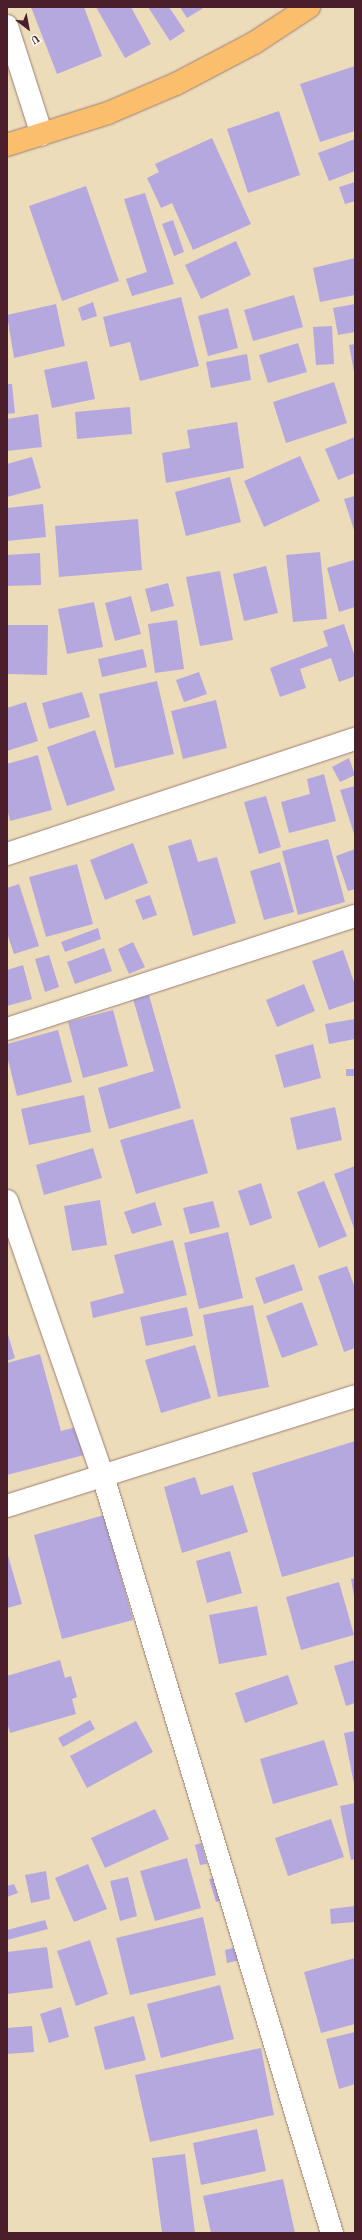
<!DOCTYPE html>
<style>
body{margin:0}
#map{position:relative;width:362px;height:2240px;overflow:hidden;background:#eddcba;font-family:Vollkorn,serif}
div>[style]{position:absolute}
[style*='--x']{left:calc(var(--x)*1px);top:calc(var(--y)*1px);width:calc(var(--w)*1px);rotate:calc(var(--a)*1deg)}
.building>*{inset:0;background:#b5a8df}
.roads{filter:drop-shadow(0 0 1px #9c7e72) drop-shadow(0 0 1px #9c7e72)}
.street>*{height:22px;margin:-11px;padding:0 11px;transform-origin:11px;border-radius:11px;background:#fff}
.highway>*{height:22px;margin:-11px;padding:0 11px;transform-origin:11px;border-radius:11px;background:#fabe6d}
span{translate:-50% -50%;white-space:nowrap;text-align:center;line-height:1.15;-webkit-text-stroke:3.5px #fdfcf7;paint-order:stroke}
.frame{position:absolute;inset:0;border:8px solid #4a1f2b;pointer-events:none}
.north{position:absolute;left:8px;top:8px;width:40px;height:40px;-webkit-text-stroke:3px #fdfcf7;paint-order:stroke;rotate:148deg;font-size:11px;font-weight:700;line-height:16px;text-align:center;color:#4a1f2b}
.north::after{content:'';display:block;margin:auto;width:14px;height:18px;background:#4a1f2b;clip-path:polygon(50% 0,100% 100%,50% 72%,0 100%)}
</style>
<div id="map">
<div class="building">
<i style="clip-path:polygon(31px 7px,84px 7px,102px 56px,57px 74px)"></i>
<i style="clip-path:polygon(96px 7px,131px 7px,151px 44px,125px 58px)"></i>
<i style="clip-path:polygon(148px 7px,169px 7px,185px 31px,170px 41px)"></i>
<i style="clip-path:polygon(180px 7px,205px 7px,187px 18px)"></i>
<i style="clip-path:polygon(355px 66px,355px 131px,320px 142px,300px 84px)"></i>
<i style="clip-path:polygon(279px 111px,300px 175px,248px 193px,227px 129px)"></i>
<i style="clip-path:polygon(212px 138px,251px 224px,193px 250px,172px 203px,161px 208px,147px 178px,159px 172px,155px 164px)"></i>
<i style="clip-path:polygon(355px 139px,355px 171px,329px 181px,318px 153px)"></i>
<i style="clip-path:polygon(355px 182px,355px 201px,345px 204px,339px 187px)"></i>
<i style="clip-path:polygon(86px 186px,119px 281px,62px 301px,29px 206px)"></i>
<i style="clip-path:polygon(145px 193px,174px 284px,132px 296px,126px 279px,147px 272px,124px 199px)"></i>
<i style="clip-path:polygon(173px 220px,184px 252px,174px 256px,162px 224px)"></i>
<i style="clip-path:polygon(236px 241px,251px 275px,201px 299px,185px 265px)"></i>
<i style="clip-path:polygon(355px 258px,355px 295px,320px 302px,313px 268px)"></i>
<i style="clip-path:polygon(294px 295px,303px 327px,253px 341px,244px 310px)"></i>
<i style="clip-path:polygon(181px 297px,199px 366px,140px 381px,130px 342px,110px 347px,103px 317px)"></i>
<i style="clip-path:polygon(93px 302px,97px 316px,82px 321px,78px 308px)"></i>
<i style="clip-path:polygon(56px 304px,65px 346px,14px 358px,7px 315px)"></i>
<i style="clip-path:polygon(355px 304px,355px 332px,338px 335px,333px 308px)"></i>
<i style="clip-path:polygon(228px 308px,238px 348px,208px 356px,198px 316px)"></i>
<i style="clip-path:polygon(332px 326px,334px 364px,316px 365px,313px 327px)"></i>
<i style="clip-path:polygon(298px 343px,307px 372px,268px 383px,259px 355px)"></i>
<i style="clip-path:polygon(355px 344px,355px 372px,354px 372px,349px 345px)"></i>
<i style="clip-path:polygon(247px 354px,251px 380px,211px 388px,206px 362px)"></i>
<i style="clip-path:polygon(87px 361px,95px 399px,52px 408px,44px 370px)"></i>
<i style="clip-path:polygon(334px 382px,347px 423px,286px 443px,273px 402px)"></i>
<i style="clip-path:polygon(7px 384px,12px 384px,15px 413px,7px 414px)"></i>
<i style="clip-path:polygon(130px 407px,132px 434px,77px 439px,75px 412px)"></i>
<i style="clip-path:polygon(38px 414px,42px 447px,7px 451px,7px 419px)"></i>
<i style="clip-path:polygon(237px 422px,244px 468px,166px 483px,162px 453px,190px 448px,187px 430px)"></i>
<i style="clip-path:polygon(355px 437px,355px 473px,338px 480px,325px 449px)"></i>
<i style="clip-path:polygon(300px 456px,320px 501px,264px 527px,244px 481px)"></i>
<i style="clip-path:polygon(32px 457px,41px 488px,7px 497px,7px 464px)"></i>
<i style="clip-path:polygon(230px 477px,241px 522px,186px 536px,175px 492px)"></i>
<i style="clip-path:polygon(355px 496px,355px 533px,344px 499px)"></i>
<i style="clip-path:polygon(43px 504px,46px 537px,7px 541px,7px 508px)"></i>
<i style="clip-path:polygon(138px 519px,142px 570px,59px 577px,55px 526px)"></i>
<i style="clip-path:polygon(320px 552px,327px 619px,293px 622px,286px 555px)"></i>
<i style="clip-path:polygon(40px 553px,41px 585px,7px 586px,7px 555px)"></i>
<i style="clip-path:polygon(354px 560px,355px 607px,339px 612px,327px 568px)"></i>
<i style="clip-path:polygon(266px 566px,278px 613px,244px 621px,233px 574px)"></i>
<i style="clip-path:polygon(220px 571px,233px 640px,200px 646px,186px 577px)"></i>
<i style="clip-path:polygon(168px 583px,174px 606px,151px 612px,145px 589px)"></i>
<i style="clip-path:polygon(131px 596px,141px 634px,115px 641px,105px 603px)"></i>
<i style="clip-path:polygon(94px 602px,103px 647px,67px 654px,58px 609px)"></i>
<i style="clip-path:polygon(177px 620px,184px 669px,155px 673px,148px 624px)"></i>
<i style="clip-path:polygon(344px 624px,355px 657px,355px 676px,339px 682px,331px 658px,300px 669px,306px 688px,280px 697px,270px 668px,328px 646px,323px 631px)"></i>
<i style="clip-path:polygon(7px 625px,48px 625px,47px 675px,7px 674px)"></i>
<i style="clip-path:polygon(143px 649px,147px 667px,102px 677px,98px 659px)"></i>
<i style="clip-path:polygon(199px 672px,207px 694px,184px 702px,176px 680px)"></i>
<i style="clip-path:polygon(157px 681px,174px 754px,115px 768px,99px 694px)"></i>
<i style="clip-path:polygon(82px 692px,90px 717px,49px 729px,42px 703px)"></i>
<i style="clip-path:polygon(216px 700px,227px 748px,183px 759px,171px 711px)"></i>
<i style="clip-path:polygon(26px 702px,38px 741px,7px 751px,7px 708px)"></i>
<i style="clip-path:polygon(95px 730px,115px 790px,67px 806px,47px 747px)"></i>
<i style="clip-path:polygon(38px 755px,52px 810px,10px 821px,7px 808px,7px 764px)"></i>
<i style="clip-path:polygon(349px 758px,355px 775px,340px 782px,332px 767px)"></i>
<i style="clip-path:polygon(324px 774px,336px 821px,289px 833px,281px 802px,310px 794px,307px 779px)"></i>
<i style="clip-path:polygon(355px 786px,355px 837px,340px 790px)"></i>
<i style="clip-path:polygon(266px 796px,281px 847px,259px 854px,244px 802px)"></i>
<i style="clip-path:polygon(191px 839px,198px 862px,217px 857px,236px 923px,193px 936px,168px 846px)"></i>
<i style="clip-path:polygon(328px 839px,345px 902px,298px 915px,282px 851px)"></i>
<i style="clip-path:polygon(133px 843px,148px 883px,105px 900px,90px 860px)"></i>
<i style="clip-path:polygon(355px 849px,355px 889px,348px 891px,336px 856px)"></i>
<i style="clip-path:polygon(280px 862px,294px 912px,264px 920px,250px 871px)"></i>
<i style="clip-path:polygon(77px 864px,93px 924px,46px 937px,29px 877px)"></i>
<i style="clip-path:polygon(19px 884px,39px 946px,14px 954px,7px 933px,7px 888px)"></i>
<i style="clip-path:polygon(150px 895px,157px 915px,143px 920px,135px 900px)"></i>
<i style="clip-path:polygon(98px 928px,101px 939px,65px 952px,61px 942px)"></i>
<i style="clip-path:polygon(133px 942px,145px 967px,129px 974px,118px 949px)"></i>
<i style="clip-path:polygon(104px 948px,112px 971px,75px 984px,67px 962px)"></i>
<i style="clip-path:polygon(343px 950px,355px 985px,355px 1001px,329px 1010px,312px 961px)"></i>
<i style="clip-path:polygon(49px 955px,59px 987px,45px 992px,35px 959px)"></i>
<i style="clip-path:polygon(23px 965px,32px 999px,7px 1006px,7px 970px)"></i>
<i style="clip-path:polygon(304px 984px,315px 1011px,277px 1027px,266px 1000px)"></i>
<i style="clip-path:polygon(149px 995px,181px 1108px,109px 1129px,98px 1088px,154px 1071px,133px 999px)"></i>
<i style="clip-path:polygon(113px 1010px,128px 1066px,83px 1078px,68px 1022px)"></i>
<i style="clip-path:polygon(355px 1019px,355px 1039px,329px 1044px,325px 1024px)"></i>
<i style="clip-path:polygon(58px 1030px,72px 1082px,17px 1096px,7px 1056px,7px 1044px)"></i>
<i style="clip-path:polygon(313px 1044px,321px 1078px,284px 1088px,275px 1055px)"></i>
<i style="clip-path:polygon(346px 1069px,355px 1069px,355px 1076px,346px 1076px)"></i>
<i style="clip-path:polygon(84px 1095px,91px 1132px,29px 1145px,21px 1109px)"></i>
<i style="clip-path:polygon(335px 1107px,342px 1140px,297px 1150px,290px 1118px)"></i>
<i style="clip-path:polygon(193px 1119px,208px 1173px,136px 1194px,120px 1140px)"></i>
<i style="clip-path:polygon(93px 1148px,102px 1178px,44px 1195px,36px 1165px)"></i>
<i style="clip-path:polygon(355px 1166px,355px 1231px,334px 1174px)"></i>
<i style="clip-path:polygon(324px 1181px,347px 1236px,319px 1248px,297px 1192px)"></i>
<i style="clip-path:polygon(261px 1183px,272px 1218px,250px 1226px,238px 1191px)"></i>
<i style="clip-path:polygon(100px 1200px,107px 1245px,72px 1251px,64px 1206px)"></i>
<i style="clip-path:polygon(213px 1201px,220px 1227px,190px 1234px,183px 1208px)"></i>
<i style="clip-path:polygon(155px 1202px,162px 1225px,132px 1234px,124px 1212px)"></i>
<i style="clip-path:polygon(228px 1232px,243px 1298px,199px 1309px,184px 1243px)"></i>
<i style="clip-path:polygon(173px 1240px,187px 1295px,93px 1318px,90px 1302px,124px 1293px,114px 1255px)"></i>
<i style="clip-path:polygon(294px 1264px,303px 1290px,264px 1304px,255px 1278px)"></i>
<i style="clip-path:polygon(347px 1266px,355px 1288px,355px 1348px,344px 1352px,318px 1276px)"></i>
<i style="clip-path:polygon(302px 1302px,318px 1345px,282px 1358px,266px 1316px)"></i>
<i style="clip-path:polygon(253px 1305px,269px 1387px,218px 1397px,203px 1315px)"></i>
<i style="clip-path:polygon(187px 1307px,193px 1336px,146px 1346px,140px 1317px)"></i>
<i style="clip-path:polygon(7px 1331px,15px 1358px,7px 1361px)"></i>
<i style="clip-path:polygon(195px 1345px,211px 1398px,161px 1413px,145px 1360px)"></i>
<i style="clip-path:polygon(40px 1354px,61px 1431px,80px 1426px,88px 1454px,7px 1475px,7px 1363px)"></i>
<i style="clip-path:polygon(355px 1441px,355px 1556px,282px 1577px,252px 1473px)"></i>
<i style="clip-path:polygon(195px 1477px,201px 1495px,233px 1485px,248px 1532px,182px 1553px,164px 1487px)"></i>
<i style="clip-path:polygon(104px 1515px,133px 1620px,62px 1639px,34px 1535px)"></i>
<i style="clip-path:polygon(230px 1551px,242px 1593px,207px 1603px,196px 1561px)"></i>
<i style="clip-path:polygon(7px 1552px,22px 1604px,7px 1608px)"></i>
<i style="clip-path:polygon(355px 1578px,355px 1597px,354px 1597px,351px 1579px)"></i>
<i style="clip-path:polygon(339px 1582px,354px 1635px,301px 1650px,286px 1597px)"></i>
<i style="clip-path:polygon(257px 1606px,267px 1655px,219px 1664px,209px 1615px)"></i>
<i style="clip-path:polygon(60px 1660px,65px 1678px,71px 1676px,77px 1697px,72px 1699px,76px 1714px,10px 1733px,7px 1722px,7px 1676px)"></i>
<i style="clip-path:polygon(355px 1660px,355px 1703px,346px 1706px,334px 1666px)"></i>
<i style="clip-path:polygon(288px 1675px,298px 1704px,245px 1723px,235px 1693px)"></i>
<i style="clip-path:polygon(90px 1720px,95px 1729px,63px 1747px,58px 1738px)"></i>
<i style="clip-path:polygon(136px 1721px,153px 1752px,87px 1788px,70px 1756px)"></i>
<i style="clip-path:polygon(355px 1731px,355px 1784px,354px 1784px,344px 1733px)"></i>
<i style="clip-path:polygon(324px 1740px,338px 1785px,273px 1804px,260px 1759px)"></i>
<i style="clip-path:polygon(355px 1803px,355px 1859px,351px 1860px,340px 1806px)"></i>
<i style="clip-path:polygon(155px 1809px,169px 1839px,105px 1868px,91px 1838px)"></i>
<i style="clip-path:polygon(331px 1819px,344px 1857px,288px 1876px,275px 1838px)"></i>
<i style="clip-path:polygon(201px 1843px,207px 1864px,200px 1865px,195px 1845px)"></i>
<i style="clip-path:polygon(187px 1858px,201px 1908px,155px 1921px,140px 1871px)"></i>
<i style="clip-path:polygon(88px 1864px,107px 1909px,74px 1922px,55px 1878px)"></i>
<i style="clip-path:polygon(46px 1871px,50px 1899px,31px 1903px,25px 1875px)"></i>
<i style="clip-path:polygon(219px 1876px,225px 1900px,216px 1902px,209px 1879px)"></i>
<i style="clip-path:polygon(128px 1877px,137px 1916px,120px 1921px,110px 1881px)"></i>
<i style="clip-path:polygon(14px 1884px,18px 1893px,7px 1897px,7px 1886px)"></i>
<i style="clip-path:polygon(355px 1906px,355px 1922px,331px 1924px,330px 1909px)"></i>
<i style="clip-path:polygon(203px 1917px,216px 1975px,130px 1995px,116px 1938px)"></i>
<i style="clip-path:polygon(45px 1920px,48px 1929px,7px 1940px,7px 1930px)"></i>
<i style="clip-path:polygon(90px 1940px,108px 1994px,76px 2006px,57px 1951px)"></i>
<i style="clip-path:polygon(47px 1947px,53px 1988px,7px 1994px,7px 1952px)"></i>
<i style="clip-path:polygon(237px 1947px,240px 1960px,227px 1963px,225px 1950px)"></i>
<i style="clip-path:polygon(355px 1958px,355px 2024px,321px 2033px,304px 1972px)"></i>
<i style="clip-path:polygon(220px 1985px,234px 2039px,161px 2058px,147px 2004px)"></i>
<i style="clip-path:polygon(61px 2007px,69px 2037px,49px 2043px,40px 2014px)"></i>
<i style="clip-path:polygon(134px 2016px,146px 2060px,105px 2070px,94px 2027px)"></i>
<i style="clip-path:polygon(32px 2026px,34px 2052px,7px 2054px,7px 2028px)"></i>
<i style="clip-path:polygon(355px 2032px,355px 2084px,339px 2089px,326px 2039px)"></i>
<i style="clip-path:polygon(261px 2048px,274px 2115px,150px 2142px,135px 2075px)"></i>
<i style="clip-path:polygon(257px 2129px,266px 2171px,201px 2185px,193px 2143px)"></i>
<i style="clip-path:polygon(185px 2154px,195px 2233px,162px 2233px,152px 2158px)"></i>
<i style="clip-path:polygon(283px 2179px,295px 2233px,211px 2233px,203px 2196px)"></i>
</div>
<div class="roads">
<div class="street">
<i style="--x:7;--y:26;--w:114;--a:72.2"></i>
<i style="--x:7;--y:854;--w:367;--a:-18.3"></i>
<i style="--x:7;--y:1029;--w:366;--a:-18"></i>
<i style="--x:7;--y:1201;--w:291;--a:70.8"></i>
<i style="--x:103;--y:1476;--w:791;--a:73.17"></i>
<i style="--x:7;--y:1506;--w:365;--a:-17.5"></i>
</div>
<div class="highway">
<i style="--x:7;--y:145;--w:106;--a:-17.6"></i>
<i style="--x:108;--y:113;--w:74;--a:-23.1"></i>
<i style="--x:176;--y:84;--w:88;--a:-27.7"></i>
<i style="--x:254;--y:43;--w:66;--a:-33.2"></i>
</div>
</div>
<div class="frame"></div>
<div class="north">U</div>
</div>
